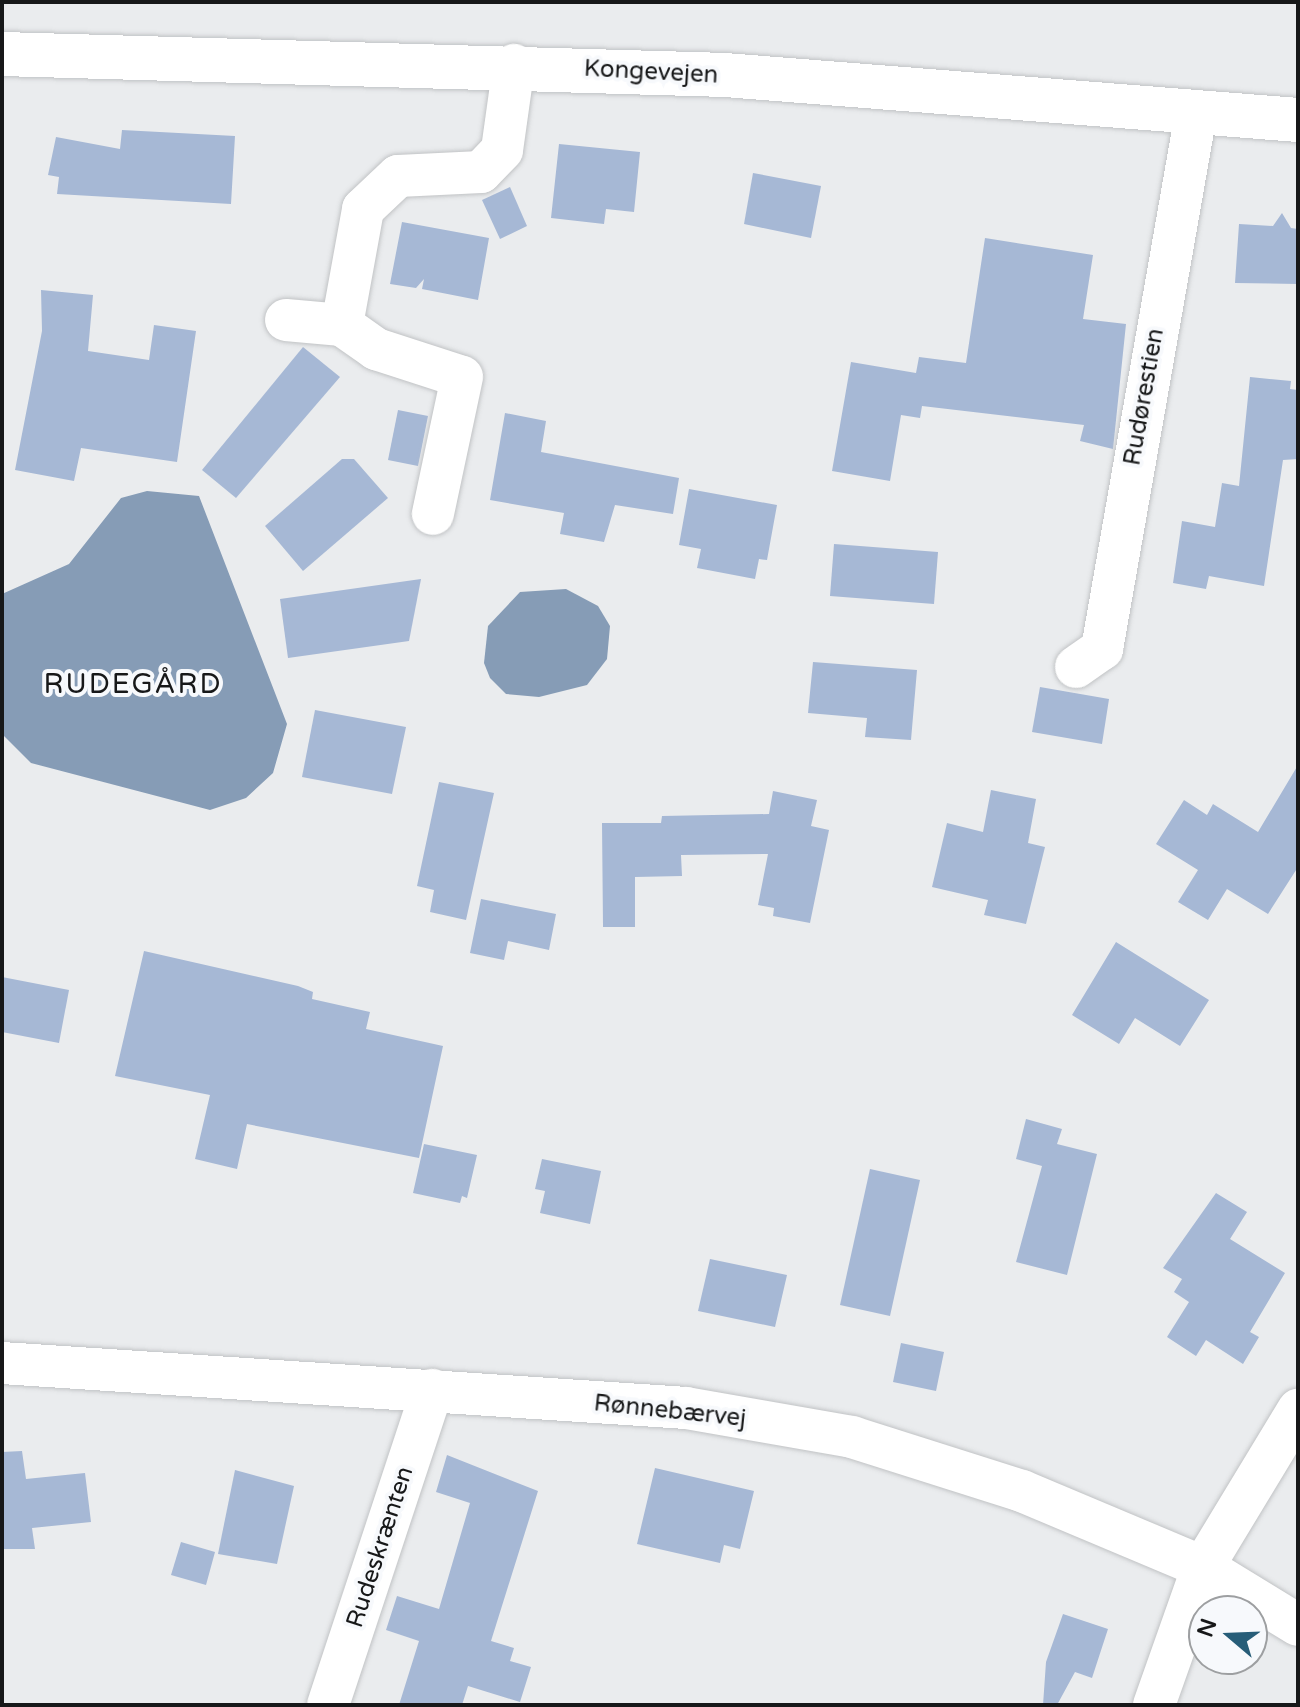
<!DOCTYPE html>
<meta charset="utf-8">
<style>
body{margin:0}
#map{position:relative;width:1300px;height:1707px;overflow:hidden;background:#eaecee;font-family:"Varela Round",sans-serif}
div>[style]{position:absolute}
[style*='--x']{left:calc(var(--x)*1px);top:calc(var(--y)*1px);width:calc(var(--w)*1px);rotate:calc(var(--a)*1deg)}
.water>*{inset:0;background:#869cb6}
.building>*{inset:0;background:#a6b8d5}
.roads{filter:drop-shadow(0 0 2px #c1c3c5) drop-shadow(0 0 2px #c1c3c5)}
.street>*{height:42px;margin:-21px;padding:0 21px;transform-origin:21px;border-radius:21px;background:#fff}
.secondary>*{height:44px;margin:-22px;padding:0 22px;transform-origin:22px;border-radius:22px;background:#fff}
span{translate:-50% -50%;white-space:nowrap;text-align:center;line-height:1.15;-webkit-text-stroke:8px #f7f9fc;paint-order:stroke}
.street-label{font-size:24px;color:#171819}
.quarter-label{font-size:28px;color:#171819;letter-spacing:2px}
.frame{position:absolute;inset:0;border:4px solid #171819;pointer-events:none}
.north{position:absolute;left:1188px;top:1595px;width:80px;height:80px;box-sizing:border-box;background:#f7f9fc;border:2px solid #9d9fa1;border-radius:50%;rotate:289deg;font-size:22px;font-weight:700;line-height:32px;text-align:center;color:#171819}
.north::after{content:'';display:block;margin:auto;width:28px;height:36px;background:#275d78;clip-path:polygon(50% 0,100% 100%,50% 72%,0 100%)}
</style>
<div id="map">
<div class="water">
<i style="clip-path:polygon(147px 491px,199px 496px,287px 724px,273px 773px,246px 798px,210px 810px,31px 763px,2px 734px,2px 594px,69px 564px,121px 498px)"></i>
<i style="clip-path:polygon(566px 589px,598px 606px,610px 626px,607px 659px,587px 685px,539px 697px,506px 694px,490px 678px,484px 663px,488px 626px,520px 592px)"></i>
</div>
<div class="building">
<i style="clip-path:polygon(122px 130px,235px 136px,231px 204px,57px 194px,59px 177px,48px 175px,56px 137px,120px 149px)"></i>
<i style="clip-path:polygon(559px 144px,640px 152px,634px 212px,606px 209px,604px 224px,551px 218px)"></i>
<i style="clip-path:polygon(753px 173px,821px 186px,811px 238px,744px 224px)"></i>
<i style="clip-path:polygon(510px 187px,527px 226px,500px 239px,482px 200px)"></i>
<i style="clip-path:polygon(1282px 213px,1291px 228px,1298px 229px,1298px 284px,1235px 283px,1239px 224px,1273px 226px)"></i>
<i style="clip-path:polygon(402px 222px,489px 238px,478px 300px,422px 289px,424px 279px,416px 288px,390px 284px)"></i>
<i style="clip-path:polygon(985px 238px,1093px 255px,1083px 319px,1126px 324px,1113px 449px,1080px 441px,1084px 425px,922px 406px,920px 418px,901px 415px,890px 481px,832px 471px,851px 362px,916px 373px,919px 357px,966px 363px)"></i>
<i style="clip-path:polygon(41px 290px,93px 295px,88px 351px,149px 360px,154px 325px,196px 331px,177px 462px,81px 448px,74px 481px,15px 470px,42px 331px)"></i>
<i style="clip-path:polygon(303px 347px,340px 377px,236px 498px,202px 470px)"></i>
<i style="clip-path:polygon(1250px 377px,1291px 381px,1290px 389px,1298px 390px,1298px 459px,1283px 460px,1264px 586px,1209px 576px,1206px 589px,1173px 583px,1182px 521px,1215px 527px,1222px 483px,1239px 486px)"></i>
<i style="clip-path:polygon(398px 410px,428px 416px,418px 466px,388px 460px)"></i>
<i style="clip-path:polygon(505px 413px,546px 421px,541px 452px,679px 478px,673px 514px,615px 505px,604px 542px,560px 534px,564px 513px,490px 500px)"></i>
<i style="clip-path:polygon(342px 459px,354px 459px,388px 498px,303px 571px,265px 526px)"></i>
<i style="clip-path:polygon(689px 489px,777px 505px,767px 560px,759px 559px,755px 579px,697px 568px,701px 549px,679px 545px)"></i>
<i style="clip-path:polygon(834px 544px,938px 552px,934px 604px,830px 596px)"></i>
<i style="clip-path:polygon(421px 579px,409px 641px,288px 658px,280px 599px)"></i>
<i style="clip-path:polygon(813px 662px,917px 670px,911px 740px,865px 737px,867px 718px,808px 713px)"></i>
<i style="clip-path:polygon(1040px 687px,1109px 699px,1102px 744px,1032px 732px)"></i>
<i style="clip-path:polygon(315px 710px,406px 727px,392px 794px,302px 777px)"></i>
<i style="clip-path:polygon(1298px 765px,1298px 867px,1268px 914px,1227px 889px,1208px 920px,1178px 902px,1198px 870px,1156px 844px,1184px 800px,1207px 815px,1213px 804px,1258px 832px)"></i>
<i style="clip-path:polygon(439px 782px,494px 793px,466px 920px,430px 912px,434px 890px,417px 886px)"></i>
<i style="clip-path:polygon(991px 790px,1036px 799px,1028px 843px,1045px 847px,1026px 924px,984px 915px,988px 900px,932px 887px,947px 823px,983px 832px)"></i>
<i style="clip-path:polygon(773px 791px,817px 800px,811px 826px,829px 830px,810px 923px,773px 916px,774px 908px,758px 905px,768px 854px,681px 855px,682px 876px,635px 877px,635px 927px,603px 927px,602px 823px,661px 823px,662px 816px,769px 814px)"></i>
<i style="clip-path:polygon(481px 899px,556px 914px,549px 950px,508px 941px,504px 960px,470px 953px)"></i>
<i style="clip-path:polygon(1116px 942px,1209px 1000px,1180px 1046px,1135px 1018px,1119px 1044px,1072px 1015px)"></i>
<i style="clip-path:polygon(144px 951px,298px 986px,313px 992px,312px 999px,370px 1012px,366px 1029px,443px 1046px,419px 1158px,247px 1124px,237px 1169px,195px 1159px,210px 1095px,115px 1076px)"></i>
<i style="clip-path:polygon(2px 977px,69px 990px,59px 1043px,2px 1032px)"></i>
<i style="clip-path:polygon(1026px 1119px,1062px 1129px,1057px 1144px,1097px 1154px,1067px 1275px,1016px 1262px,1042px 1166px,1016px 1159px)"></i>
<i style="clip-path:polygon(424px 1144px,477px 1155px,467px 1198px,462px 1196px,460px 1203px,413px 1193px)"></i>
<i style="clip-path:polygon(542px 1159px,601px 1171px,590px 1224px,540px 1213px,545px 1191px,535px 1189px)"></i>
<i style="clip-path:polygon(870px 1169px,920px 1180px,890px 1316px,840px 1305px)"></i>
<i style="clip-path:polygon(1216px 1193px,1247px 1212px,1230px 1239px,1285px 1273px,1250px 1332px,1259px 1337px,1243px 1364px,1206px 1340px,1196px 1356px,1167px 1337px,1189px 1302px,1174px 1292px,1182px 1279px,1163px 1268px)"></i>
<i style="clip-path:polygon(710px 1259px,787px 1275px,775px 1327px,698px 1311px)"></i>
<i style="clip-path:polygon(901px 1343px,944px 1352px,936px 1391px,893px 1382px)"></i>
<i style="clip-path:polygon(22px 1451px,26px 1479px,85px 1473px,91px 1522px,32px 1528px,35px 1549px,2px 1549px,2px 1452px)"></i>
<i style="clip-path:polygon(447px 1455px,538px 1491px,491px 1641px,514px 1648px,510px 1661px,531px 1667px,520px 1702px,468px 1686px,462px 1705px,399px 1705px,419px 1641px,386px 1630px,397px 1596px,439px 1609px,470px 1503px,436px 1492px)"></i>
<i style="clip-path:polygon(655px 1468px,754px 1491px,740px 1549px,724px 1545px,720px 1563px,637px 1544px)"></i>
<i style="clip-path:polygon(235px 1470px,294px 1486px,277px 1564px,218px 1554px)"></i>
<i style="clip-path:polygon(181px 1542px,215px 1552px,206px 1585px,171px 1575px)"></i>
<i style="clip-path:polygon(1063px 1614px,1108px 1629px,1092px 1678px,1075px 1672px,1057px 1705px,1043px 1705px,1046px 1662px)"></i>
</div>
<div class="roads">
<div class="street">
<i style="--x:286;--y:320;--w:56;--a:5.1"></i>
<i style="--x:342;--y:325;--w:42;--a:35.2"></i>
<i style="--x:376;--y:349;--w:90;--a:18"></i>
<i style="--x:462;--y:377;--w:140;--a:102"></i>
<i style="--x:342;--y:325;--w:118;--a:-79.7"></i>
<i style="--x:363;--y:209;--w:48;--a:-43.3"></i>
<i style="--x:398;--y:176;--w:83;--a:-2.8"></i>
<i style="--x:481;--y:172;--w:30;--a:-46"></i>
<i style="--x:502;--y:150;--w:86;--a:-82"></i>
<i style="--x:1076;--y:667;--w:32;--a:-35"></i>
<i style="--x:1102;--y:649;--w:544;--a:-80.05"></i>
<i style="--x:2;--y:1363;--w:685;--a:3.76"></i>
<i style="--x:686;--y:1408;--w:169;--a:9.9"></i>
<i style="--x:852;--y:1437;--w:178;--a:17.6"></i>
<i style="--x:1022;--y:1491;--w:196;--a:22.8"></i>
<i style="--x:1203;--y:1567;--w:111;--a:31.4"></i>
<i style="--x:328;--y:1705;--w:332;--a:-71.7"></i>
<i style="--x:1154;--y:1705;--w:146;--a:-70.5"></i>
<i style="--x:1203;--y:1567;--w:184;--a:-58.8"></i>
</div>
<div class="secondary">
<i style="--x:2;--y:54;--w:723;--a:1.66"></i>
<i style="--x:725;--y:75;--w:575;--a:4.49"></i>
</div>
</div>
<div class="street-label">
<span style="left:651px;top:72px;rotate:3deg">Kongevejen</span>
<span style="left:1144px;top:397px;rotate:-80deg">Rudørestien</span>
<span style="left:670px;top:1411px;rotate:6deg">Rønnebærvej</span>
<span style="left:380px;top:1547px;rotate:-72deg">Rudeskrænten</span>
</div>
<div class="quarter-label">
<span style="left:133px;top:684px">RUDEGÅRD</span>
</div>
<div class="frame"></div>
<div class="north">N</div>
</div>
